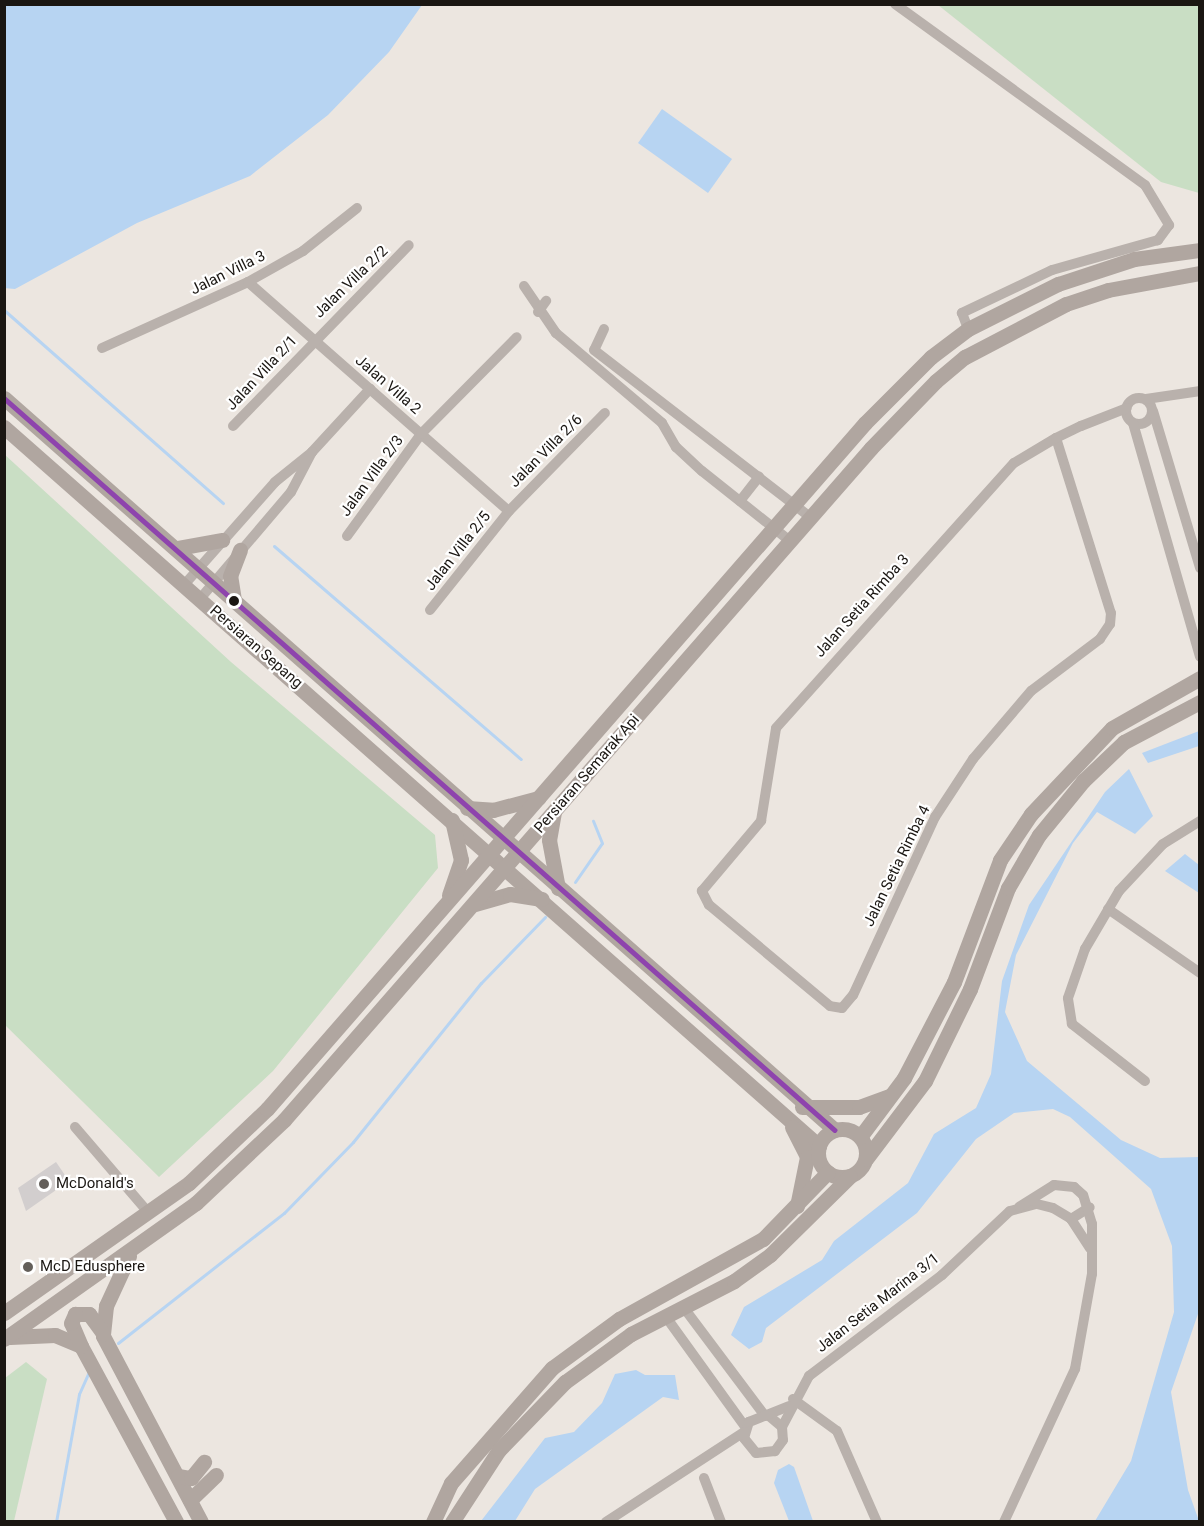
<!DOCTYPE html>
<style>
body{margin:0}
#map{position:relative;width:1204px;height:1526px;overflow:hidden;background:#ece6e0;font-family:Roboto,sans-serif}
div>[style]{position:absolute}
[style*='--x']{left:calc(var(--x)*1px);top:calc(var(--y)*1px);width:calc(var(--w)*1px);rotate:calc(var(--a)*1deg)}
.green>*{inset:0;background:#c9dec4}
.water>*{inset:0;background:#b7d4f2}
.stream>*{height:3px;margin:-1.5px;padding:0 1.5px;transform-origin:1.5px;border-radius:1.5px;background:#b7d4f2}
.building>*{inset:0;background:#d2cece}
.street>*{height:10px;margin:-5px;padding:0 5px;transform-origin:5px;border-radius:5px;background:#b9b1ac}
.street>.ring{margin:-5px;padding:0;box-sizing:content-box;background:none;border:10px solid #b9b1ac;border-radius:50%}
.secondary>*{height:15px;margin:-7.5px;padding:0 7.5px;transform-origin:7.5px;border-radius:7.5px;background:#b0a6a0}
.secondary>.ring{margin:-7.5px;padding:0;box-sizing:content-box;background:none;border:15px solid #b0a6a0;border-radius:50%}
.bus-1>*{height:4.5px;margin:-2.25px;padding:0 2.25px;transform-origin:2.25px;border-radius:2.25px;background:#8e44ad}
.dots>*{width:16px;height:16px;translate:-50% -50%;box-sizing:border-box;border:3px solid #fff;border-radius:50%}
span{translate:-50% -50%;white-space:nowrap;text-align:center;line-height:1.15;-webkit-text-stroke:4.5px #fff;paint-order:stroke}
.street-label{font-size:15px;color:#1a1612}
.poi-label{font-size:15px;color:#1a1612}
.left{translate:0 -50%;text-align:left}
.frame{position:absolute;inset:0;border:6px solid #1a1612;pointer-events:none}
</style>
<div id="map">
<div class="green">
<i style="clip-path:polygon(938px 5px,1199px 5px,1199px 193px,1161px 182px)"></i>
<i style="clip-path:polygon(4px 454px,231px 662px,435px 835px,438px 868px,273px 1071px,159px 1177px,5px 1025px)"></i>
<i style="clip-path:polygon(26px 1362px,47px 1379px,14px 1521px,5px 1521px,5px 1378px)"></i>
</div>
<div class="water">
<i style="clip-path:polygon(5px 4px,422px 4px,422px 5px,389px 52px,328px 115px,250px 176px,137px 223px,15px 289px,4px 288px)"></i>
<i style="clip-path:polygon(662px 109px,732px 159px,708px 193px,638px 143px)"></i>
<i style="clip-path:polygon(1199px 731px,1199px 746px,1148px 763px,1142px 753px)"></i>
<i style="clip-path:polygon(1129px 769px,1153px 816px,1135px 834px,1097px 812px,1073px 843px,1016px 955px,1005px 1012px,1027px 1061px,1121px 1140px,1160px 1158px,1199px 1157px,1199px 1311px,1171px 1392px,1188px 1490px,1199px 1521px,1095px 1521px,1131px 1461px,1174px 1312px,1172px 1246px,1151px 1189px,1070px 1117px,1053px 1109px,1014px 1113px,976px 1139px,917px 1213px,766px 1328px,762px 1342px,749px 1349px,731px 1335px,744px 1307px,822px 1260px,834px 1241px,908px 1183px,934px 1134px,976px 1108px,991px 1074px,1002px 981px,1029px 905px,1105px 792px)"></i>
<i style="clip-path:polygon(1185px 854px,1199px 865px,1199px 893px,1165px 871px)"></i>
<i style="clip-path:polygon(636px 1370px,645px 1375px,675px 1375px,679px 1400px,663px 1397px,535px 1489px,515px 1521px,481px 1521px,545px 1438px,574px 1432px,602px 1403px,615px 1374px)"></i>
<i style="clip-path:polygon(789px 1464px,794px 1467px,813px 1521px,789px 1521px,774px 1483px,778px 1470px)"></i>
</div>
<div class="stream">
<i style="--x:4;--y:310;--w:292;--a:41.4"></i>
<i style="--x:274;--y:546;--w:326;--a:40.8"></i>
<i style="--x:575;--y:882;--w:47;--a:-55.3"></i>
<i style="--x:602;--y:843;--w:24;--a:-112"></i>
<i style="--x:118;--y:1343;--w:211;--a:-38.1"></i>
<i style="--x:284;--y:1213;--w:99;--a:-45.8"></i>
<i style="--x:353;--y:1142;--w:204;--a:-51.2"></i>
<i style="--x:481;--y:983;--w:92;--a:-45.9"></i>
<i style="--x:56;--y:1522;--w:130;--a:-79.8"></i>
<i style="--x:79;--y:1394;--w:24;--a:-66"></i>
</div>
<div class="building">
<i style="clip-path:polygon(56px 1162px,69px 1181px,26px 1211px,18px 1188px)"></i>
</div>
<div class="street">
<i style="--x:895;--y:4;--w:309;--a:35.9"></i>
<i style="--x:1145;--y:185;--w:47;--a:59"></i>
<i style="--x:1169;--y:225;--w:19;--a:126"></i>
<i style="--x:1158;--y:240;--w:110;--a:164.2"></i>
<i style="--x:1052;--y:270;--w:100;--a:154.5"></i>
<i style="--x:962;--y:313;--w:17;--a:69"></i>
<i style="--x:248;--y:282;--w:347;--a:41.3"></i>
<i style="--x:524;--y:286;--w:57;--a:55.8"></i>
<i style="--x:556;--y:333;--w:139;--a:40.3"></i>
<i style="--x:662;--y:423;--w:28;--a:60"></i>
<i style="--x:676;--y:447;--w:35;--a:43"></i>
<i style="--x:702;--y:471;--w:112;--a:38.5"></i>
<i style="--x:538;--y:312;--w:14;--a:-54"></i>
<i style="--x:604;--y:329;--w:23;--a:115"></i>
<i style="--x:594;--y:350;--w:273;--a:37.7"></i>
<i style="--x:102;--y:348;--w:160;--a:-24.3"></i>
<i style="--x:248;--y:282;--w:63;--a:-29.4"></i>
<i style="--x:303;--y:251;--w:69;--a:-38.5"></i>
<i class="ring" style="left:1126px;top:398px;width:16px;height:16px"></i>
<i style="--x:1146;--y:399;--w:55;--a:-8.4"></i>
<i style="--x:1153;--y:411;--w:164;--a:73.3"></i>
<i style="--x:1133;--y:423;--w:243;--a:74"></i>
<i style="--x:233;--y:426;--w:252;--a:-45.8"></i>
<i style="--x:1056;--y:438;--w:183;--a:72.6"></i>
<i style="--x:1111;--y:613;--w:11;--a:95"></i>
<i style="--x:1110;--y:624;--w:18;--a:124"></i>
<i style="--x:1100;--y:639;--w:86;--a:143"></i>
<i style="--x:1031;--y:691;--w:89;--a:130.5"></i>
<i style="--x:973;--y:759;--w:69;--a:123.2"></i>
<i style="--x:935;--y:817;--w:196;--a:114.7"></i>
<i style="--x:853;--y:995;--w:17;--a:130"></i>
<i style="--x:842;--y:1008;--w:12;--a:-171"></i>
<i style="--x:830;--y:1006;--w:158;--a:-140.1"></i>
<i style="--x:709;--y:905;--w:16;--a:-117"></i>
<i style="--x:702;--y:891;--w:92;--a:-49.9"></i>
<i style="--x:761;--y:821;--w:94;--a:-80.8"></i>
<i style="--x:776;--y:728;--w:356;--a:-48.1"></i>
<i style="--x:1014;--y:463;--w:49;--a:-30.8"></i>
<i style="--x:1056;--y:438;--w:28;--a:-26"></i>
<i style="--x:1081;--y:426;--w:49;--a:-21.4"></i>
<i style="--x:312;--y:452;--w:86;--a:-47.4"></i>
<i style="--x:740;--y:501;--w:31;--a:-52"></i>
<i style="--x:347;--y:536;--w:126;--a:-54"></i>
<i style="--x:421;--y:434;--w:136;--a:-45.3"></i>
<i style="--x:184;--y:585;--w:137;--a:-48.5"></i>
<i style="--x:275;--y:482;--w:48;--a:-39"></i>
<i style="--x:312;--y:452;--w:45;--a:117.7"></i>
<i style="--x:291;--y:492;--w:140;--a:130.4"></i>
<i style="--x:430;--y:610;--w:127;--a:-51.4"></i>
<i style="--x:509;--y:511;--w:137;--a:-45.6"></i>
<i style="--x:1108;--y:909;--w:112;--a:34.8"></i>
<i style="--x:1145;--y:1081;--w:93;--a:-142"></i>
<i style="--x:1072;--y:1024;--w:26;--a:-99"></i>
<i style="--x:1068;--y:998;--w:52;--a:-70.9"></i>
<i style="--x:1085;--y:949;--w:67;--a:-59.6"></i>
<i style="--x:1119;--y:891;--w:64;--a:-46.9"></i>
<i style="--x:1163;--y:844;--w:44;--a:-31.9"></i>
<i style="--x:75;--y:1127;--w:111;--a:49.4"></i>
<i style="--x:1071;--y:1219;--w:22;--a:-32"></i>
<i style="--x:684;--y:1308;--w:135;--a:53.1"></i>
<i style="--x:666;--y:1317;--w:137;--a:54.2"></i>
<i style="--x:793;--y:1399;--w:54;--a:36"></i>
<i style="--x:837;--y:1431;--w:99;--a:66.3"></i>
<i style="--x:769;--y:1416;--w:17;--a:40"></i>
<i style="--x:782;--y:1427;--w:13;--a:86"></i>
<i style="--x:783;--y:1440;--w:14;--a:126"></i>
<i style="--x:775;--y:1451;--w:19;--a:174"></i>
<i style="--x:756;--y:1453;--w:19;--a:-129"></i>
<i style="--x:744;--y:1438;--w:17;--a:-73"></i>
<i style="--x:749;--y:1422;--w:43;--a:-21.8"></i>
<i style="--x:782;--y:1427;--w:58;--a:-62.1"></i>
<i style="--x:809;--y:1376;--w:167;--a:-37.2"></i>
<i style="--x:942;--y:1275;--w:93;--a:-43.3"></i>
<i style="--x:1010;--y:1211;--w:28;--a:-15"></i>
<i style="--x:1037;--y:1204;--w:16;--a:14"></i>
<i style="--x:1053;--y:1208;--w:21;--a:31"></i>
<i style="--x:1071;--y:1219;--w:35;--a:57"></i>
<i style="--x:704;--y:1478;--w:47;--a:68.9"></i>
<i style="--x:606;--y:1522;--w:165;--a:-33.1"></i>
<i style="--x:1004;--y:1522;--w:169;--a:-65.1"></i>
<i style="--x:1075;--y:1369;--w:97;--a:-79.9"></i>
<i style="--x:1092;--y:1274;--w:50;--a:-90"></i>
<i style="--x:1092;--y:1224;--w:30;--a:-107"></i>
<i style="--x:1083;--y:1195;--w:12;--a:-138"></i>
<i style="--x:1074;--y:1187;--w:20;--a:-174"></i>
<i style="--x:1054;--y:1185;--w:41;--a:147.8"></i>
</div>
<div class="secondary">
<i style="--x:4;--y:398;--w:1107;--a:41.38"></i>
<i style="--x:4;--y:427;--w:1087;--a:41.42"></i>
<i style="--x:178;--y:548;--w:45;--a:-10.3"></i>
<i style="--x:234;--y:600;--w:24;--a:-99"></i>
<i style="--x:230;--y:576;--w:28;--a:-69"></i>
<i style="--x:467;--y:808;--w:26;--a:4"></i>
<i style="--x:493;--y:810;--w:47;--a:-14.9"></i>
<i style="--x:554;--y:812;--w:28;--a:100"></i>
<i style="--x:549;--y:840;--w:49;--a:79.4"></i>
<i style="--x:449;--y:895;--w:37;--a:-71"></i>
<i style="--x:461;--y:860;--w:41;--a:-102.7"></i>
<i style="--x:475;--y:904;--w:36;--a:-16"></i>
<i style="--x:510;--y:894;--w:32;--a:9"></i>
<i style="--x:802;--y:1107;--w:57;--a:0"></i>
<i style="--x:859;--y:1107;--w:32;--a:-20"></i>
<i style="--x:792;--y:1127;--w:34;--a:63"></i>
<i style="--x:807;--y:1157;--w:50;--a:101.5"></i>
<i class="ring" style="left:818px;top:1129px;width:33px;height:33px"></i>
<i style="--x:860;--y:1137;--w:74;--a:-53.3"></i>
<i style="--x:904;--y:1078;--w:108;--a:-62.5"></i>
<i style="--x:954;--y:982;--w:130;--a:-69.3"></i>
<i style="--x:1000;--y:860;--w:55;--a:-56"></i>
<i style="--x:1031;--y:814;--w:118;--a:-46.7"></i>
<i style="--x:1112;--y:728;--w:101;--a:-29.6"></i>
<i style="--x:866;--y:1159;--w:98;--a:-52.9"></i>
<i style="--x:925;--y:1081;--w:102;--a:-63.9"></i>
<i style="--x:970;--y:989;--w:108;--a:-69.4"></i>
<i style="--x:1008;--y:888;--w:61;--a:-59.7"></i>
<i style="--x:1039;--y:835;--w:70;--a:-50.8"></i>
<i style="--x:1083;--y:781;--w:57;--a:-43.6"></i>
<i style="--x:1124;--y:742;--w:86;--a:-27.8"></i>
<i style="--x:129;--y:1256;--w:55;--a:114.7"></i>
<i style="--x:106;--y:1306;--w:30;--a:96"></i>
<i style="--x:103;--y:1336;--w:210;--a:62.2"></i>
<i style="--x:4;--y:1313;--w:226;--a:-35.1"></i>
<i style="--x:189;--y:1183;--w:108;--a:-43.5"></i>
<i style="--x:267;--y:1109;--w:910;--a:-48.92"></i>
<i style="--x:865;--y:423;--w:93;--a:-45"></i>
<i style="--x:931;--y:357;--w:46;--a:-37.1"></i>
<i style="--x:968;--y:329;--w:101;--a:-26.6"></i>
<i style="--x:1058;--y:284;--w:80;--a:-18.2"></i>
<i style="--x:1134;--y:259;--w:67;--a:-7.8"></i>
<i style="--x:10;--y:1337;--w:45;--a:-2.5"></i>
<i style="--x:55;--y:1335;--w:28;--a:23"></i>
<i style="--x:81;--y:1346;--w:200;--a:61.6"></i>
<i style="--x:4;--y:1339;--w:235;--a:-35.3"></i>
<i style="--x:196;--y:1203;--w:121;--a:-43.3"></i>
<i style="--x:284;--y:1120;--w:892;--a:-48.86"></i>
<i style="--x:871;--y:448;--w:93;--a:-45.9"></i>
<i style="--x:936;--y:381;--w:38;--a:-40"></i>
<i style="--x:965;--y:357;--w:114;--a:-27.7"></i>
<i style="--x:1066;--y:304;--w:44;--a:-18.4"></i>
<i style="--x:1108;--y:290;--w:94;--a:-10.5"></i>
<i style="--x:81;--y:1346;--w:25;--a:-113"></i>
<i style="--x:71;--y:1323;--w:10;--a:-66"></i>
<i style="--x:75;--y:1314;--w:14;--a:0"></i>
<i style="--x:89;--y:1314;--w:24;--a:54"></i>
<i style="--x:178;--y:1476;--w:13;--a:9"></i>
<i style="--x:191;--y:1478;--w:21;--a:-51"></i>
<i style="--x:190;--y:1500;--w:36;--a:-44"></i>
<i style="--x:433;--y:1522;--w:43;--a:-65.2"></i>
<i style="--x:451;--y:1483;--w:153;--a:-48.7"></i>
<i style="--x:552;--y:1368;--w:83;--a:-36.2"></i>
<i style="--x:619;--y:1319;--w:165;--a:-29.1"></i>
<i style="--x:763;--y:1239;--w:93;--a:-45.9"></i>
<i style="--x:452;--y:1522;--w:86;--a:-56.9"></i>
<i style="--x:499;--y:1450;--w:95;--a:-45.9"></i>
<i style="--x:565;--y:1382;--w:82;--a:-36"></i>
<i style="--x:631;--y:1334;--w:116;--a:-27.2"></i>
<i style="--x:734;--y:1281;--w:44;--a:-35.8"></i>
<i style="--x:770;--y:1255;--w:112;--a:-44.6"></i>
</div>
<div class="bus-1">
<i style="--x:4;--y:398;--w:1107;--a:41.38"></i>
</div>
<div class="dots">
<i style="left:234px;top:601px;background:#1a1612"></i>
<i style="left:44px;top:1184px;background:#645f5a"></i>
<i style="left:28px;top:1267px;background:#645f5a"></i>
</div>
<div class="street-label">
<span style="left:228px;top:273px;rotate:-26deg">Jalan Villa 3</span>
<span style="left:351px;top:282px;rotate:-44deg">Jalan Villa 2/2</span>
<span style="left:262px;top:373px;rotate:-47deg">Jalan Villa 2/1</span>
<span style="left:388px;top:385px;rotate:41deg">Jalan Villa 2</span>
<span style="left:546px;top:451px;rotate:-45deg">Jalan Villa 2/6</span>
<span style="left:372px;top:476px;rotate:-54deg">Jalan Villa 2/3</span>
<span style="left:458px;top:551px;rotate:-52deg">Jalan Villa 2/5</span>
<span style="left:862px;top:606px;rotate:-48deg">Jalan Setia Rimba 3</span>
<span style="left:256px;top:647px;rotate:41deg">Persiaran Sepang</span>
<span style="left:587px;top:774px;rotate:-49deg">Persiaran Semarak Api</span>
<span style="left:897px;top:866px;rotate:-64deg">Jalan Setia Rimba 4</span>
<span style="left:878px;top:1303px;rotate:-38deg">Jalan Setia Marina 3/1</span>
</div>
<div class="poi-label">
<span class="left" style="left:56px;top:1184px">McDonald's</span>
<span class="left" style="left:40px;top:1267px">McD Edusphere</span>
</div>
<div class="frame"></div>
</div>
